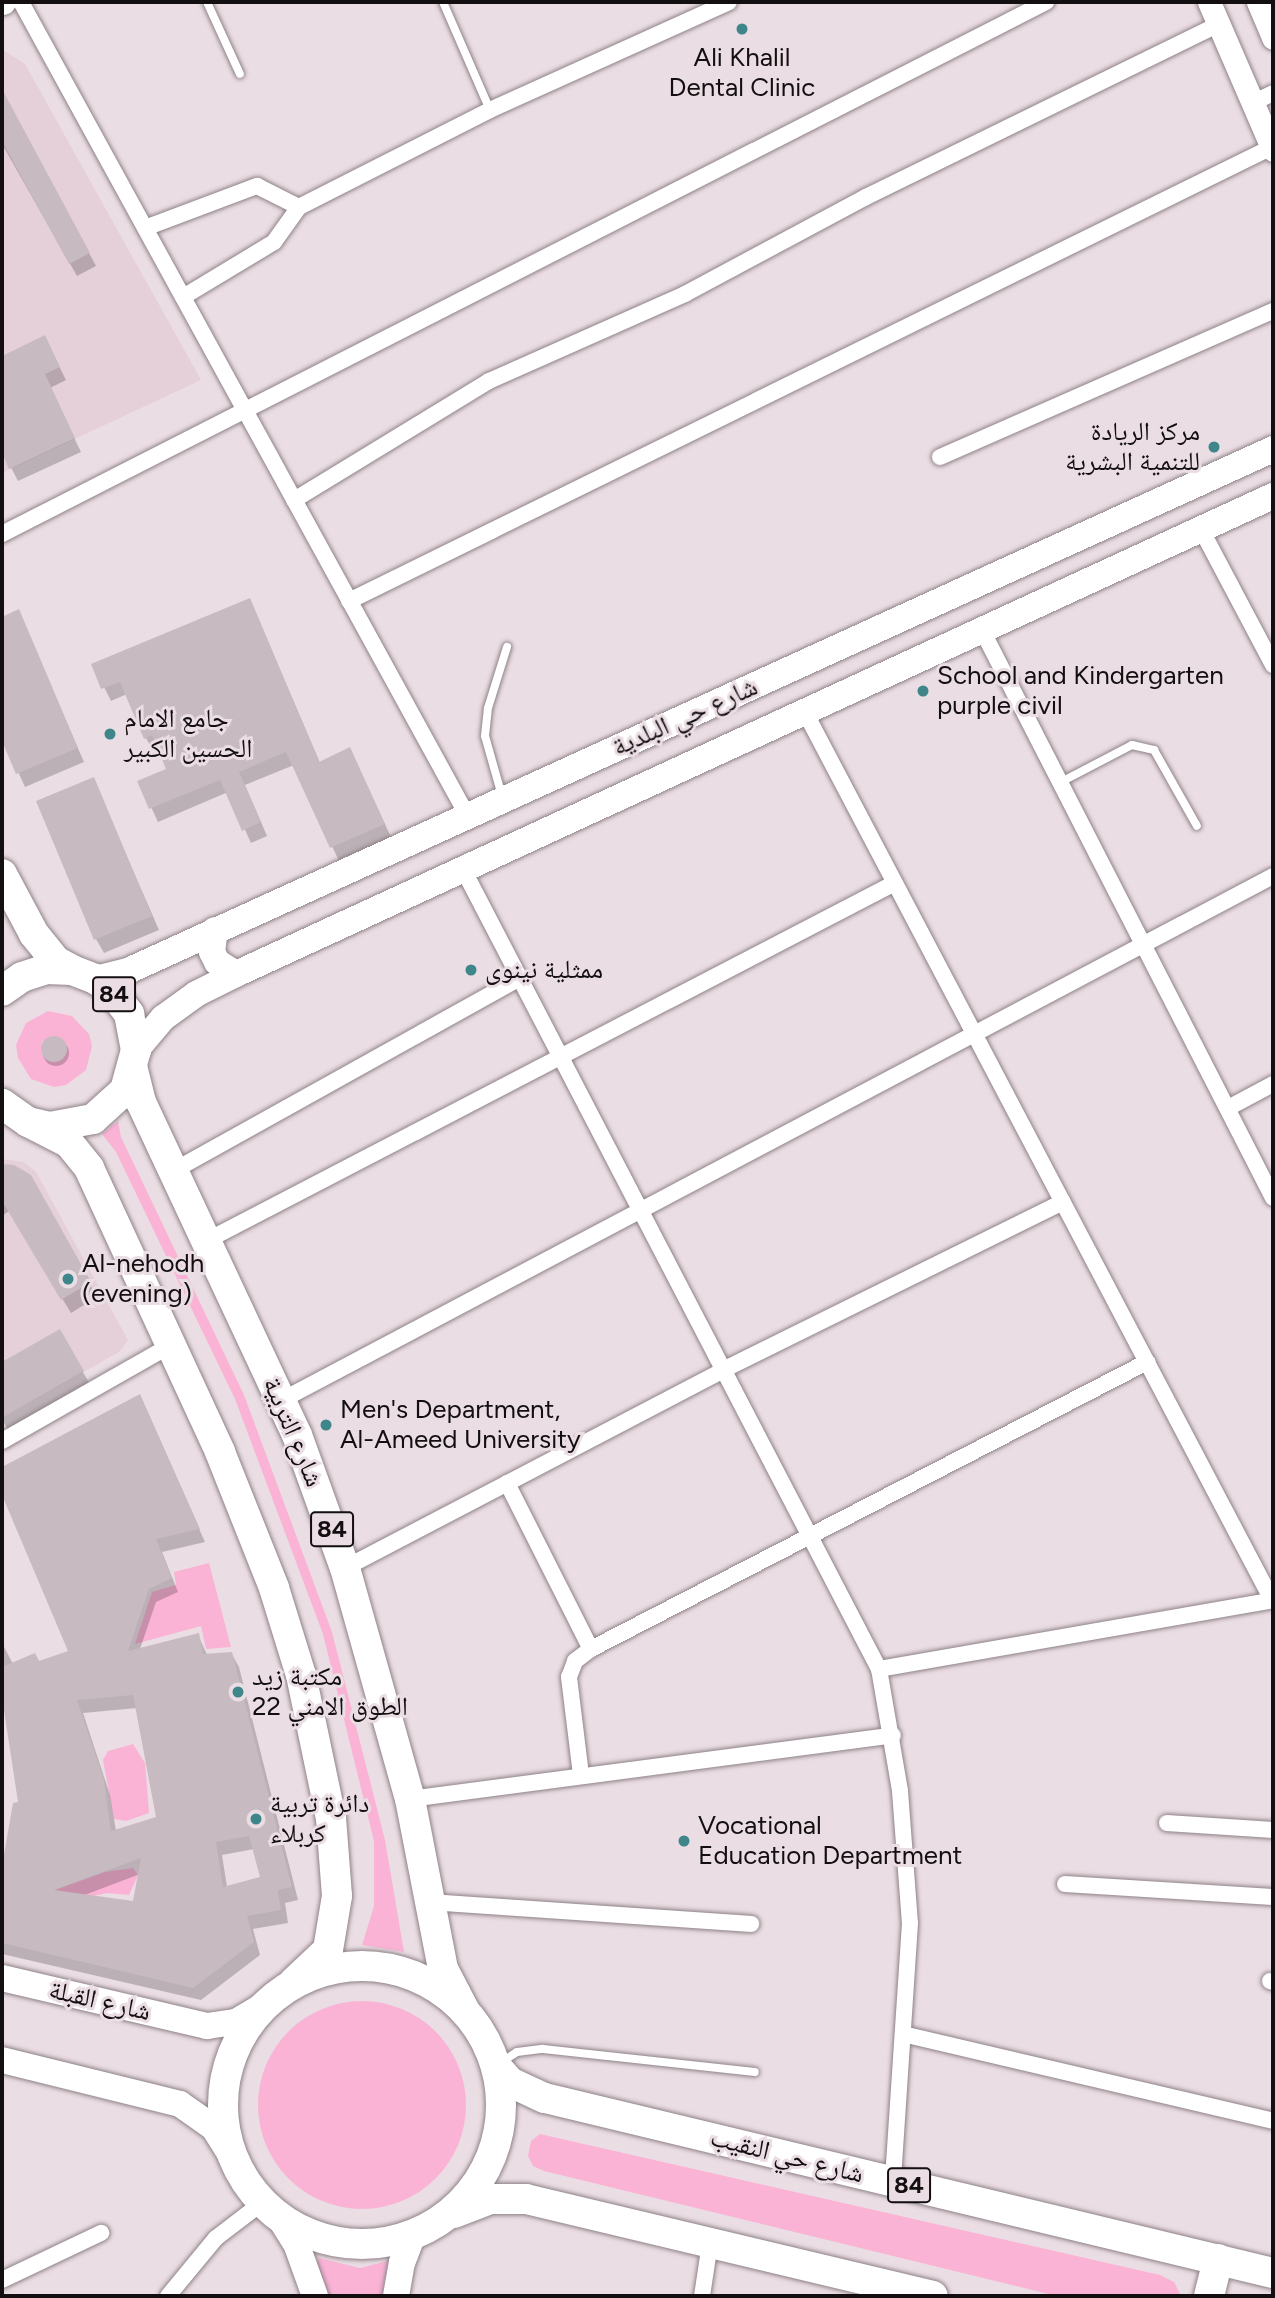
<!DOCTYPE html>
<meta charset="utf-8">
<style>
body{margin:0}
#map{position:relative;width:1275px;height:2298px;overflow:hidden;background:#eadde3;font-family:Figtree,"Noto Naskh Arabic",sans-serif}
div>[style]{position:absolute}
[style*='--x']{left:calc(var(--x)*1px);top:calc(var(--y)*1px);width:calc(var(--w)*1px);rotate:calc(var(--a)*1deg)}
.built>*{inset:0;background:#e5d0d9}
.green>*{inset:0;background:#fab3d5}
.round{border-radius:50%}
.shadow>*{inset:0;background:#0003}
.building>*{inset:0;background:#c7bac0}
.roads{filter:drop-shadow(0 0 2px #8e8288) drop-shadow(0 0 2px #8e8288)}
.lane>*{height:8px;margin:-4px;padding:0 4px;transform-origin:4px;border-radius:4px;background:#fff}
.street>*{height:16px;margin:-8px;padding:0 8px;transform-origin:8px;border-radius:8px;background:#fff}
.secondary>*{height:23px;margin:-11.5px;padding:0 11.5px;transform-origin:11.5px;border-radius:11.5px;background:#fff}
.primary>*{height:26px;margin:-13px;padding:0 13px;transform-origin:13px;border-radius:13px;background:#fff}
.highway>*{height:30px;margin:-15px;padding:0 15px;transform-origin:15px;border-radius:15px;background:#fff}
.highway>.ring{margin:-15px;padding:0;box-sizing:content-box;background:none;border:30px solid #fff;border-radius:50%}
.dots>*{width:19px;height:19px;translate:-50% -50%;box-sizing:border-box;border:4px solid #eadde3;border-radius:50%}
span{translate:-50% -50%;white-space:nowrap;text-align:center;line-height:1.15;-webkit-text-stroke:6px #eadde3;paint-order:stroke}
.shield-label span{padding:2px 5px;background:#eadde3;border:2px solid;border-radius:5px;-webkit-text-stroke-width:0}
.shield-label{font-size:24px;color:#130e10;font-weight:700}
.poi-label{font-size:26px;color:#130e10}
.right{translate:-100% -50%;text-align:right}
.left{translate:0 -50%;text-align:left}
.street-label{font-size:26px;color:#130e10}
.frame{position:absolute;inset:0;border:4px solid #130e10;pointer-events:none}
</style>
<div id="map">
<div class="built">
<i style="clip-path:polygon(2px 49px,25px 64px,201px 380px,2px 473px)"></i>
<i style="clip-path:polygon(2px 1159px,24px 1162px,36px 1172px,128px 1340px,119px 1352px,2px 1418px)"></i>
</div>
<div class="green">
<i style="clip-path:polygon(evenodd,48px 1011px,72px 1016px,89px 1034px,92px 1046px,86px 1070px,66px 1085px,54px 1087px,31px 1079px,18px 1058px,16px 1045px,26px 1023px,48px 1011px,51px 1036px,61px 1038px,67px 1047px,60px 1061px,49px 1061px,41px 1053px,42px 1042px,51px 1036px)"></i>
<i style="clip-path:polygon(118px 1121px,121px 1137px,244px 1395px,332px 1632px,385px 1840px,404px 1952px,362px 1945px,374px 1906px,374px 1841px,323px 1634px,235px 1399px,116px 1152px,102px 1134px)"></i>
<i style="clip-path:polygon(209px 1563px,231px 1647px,206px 1649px,201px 1626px,135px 1644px,152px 1592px,176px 1585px,174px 1572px)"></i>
<i style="clip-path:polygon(133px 1744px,145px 1763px,149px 1813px,126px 1821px,114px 1819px,103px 1760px,108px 1751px)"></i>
<i style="clip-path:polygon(133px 1868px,138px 1875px,129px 1895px,107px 1893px,2px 1916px,2px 1909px,105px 1872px)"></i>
<i class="round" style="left:258px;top:2001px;width:208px;height:208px"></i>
<i style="clip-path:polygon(540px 2134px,1160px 2275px,1174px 2282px,1181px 2296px,1057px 2296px,544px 2171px,533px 2166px,528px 2156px,531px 2141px)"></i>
<i style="clip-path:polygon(319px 2258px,360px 2268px,388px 2261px,382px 2296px,327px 2296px,316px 2264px)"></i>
</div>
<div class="shadow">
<i style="clip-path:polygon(2px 91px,96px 266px,77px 276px,2px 144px)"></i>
<i style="clip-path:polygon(45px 338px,66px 380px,50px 388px,81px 452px,18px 481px,2px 450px,2px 358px)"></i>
<i style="clip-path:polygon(18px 612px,84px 762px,25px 787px,2px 736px,2px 619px)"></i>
<i style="clip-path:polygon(256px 613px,320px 763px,350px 749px,391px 837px,339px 861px,294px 765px,245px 785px,267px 836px,251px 843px,228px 792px,158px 822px,139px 781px,168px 770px,159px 748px,153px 751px,146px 738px,127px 694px,111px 701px,93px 665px)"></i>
<i style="clip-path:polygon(93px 779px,159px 930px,104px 953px,96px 939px)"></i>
<i class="round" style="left:43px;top:1040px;width:26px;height:26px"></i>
<i style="clip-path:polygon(14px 1166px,30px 1176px,97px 1297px,71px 1313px,9px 1211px,2px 1216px,2px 1169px)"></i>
<i style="clip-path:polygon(59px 1331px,91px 1386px,9px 1432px,2px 1419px,2px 1364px)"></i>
<i style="clip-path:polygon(evenodd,139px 1396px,205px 1542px,162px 1552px,178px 1592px,156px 1602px,140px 1649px,198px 1635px,207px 1655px,231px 1653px,239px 1667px,298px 1900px,285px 1903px,288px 1923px,253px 1929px,260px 1955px,201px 2000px,2px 1954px,2px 1871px,20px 1803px,2px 1691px,2px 1643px,13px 1664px,39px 1664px,71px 1652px,2px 1491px,2px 1469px,139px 1396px,137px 1708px,158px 1818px,116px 1831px,110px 1795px,83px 1713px,137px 1708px,139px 1396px,254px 1849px,262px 1878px,227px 1887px,222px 1855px,254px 1849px,139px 1396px,140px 1874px,134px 1903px,82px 1896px,140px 1874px)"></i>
</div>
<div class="building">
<i style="clip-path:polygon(2px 89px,90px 253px,69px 264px,2px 141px)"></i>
<i style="clip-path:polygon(45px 335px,60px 367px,45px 374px,75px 438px,9px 469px,2px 453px,2px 356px)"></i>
<i style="clip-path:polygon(250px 598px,319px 762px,350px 747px,385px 824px,330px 848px,286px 752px,239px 772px,261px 822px,242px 831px,220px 780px,149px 809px,137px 781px,166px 769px,152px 735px,144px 739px,120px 682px,101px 689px,91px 664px)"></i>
<i style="clip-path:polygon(19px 609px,78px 748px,16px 774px,2px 741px,2px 617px)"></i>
<i style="clip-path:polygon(94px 777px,152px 916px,94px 940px,36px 801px)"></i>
<i class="round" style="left:41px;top:1036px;width:26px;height:26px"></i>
<i style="clip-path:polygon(2px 1164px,14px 1165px,31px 1175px,91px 1282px,61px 1300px,2px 1201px)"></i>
<i style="clip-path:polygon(60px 1329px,84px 1371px,2px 1418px,2px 1362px)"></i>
<i style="clip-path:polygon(evenodd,140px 1394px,200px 1529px,156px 1539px,172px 1578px,149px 1589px,128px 1651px,199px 1633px,203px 1654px,232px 1652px,292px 1887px,278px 1890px,281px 1910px,247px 1916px,254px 1942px,193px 1988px,2px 1943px,2px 1866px,13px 1803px,18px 1802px,2px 1697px,2px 1667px,35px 1653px,39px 1661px,68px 1651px,2px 1495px,2px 1467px,140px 1394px,133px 1695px,156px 1817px,111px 1831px,104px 1780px,77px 1700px,133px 1695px,140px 1394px,249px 1836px,260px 1877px,223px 1887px,216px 1842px,249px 1836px,140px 1394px,141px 1858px,133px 1901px,54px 1890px,141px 1858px)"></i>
</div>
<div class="roads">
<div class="lane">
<i style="--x:207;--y:2;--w:79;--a:65.4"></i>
<i style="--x:443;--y:2;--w:118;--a:66.5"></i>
<i style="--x:1061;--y:782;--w:80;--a:-27.5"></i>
<i style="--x:1132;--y:745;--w:23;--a:13"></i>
<i style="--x:1154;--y:750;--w:87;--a:60.5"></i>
<i style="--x:502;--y:796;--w:62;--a:-105.8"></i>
<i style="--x:485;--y:736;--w:28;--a:-84"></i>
<i style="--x:488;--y:708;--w:64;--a:-72.7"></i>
<i style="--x:500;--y:2063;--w:20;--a:-33"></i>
<i style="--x:517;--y:2052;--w:26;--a:-7"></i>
<i style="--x:543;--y:2049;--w:213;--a:6.2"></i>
</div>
<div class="street">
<i style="--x:21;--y:2;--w:927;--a:61.25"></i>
<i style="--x:1254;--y:102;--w:21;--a:-25"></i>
<i style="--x:145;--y:228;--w:120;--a:-20.6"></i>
<i style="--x:257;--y:186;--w:47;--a:26.6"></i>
<i style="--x:299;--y:207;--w:214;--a:-26.9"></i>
<i style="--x:490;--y:110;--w:262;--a:-24.3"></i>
<i style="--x:183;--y:297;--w:106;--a:-31.1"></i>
<i style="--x:274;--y:242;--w:43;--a:-54.5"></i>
<i style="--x:940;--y:457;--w:364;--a:-23.7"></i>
<i style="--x:294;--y:500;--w:228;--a:-31.4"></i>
<i style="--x:489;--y:381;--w:214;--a:-23.9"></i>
<i style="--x:685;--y:294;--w:205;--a:-28.2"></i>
<i style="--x:866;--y:197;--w:393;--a:-26.1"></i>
<i style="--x:1201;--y:529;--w:154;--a:62.1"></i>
<i style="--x:2;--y:534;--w:1172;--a:-27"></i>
<i style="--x:349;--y:601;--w:1029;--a:-26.19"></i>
<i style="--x:982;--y:630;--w:638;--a:62.87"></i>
<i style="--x:805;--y:712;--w:1003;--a:62.26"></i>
<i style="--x:463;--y:869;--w:902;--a:62.53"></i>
<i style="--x:879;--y:1669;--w:124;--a:80.2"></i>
<i style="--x:900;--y:1791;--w:132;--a:85.7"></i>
<i style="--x:910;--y:1923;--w:260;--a:93.8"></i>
<i style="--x:1228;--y:1108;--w:51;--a:-28.1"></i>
<i style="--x:173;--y:1171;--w:397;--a:-29.1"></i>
<i style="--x:206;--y:1241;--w:776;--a:-27.46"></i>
<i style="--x:282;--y:1400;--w:1121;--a:-27.87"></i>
<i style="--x:2;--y:1441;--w:197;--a:-29.6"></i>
<i style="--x:507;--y:1483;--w:186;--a:63.2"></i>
<i style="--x:345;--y:1568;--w:427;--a:-27.6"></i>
<i style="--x:723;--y:1370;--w:379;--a:-26.3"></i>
<i style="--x:879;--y:1669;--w:400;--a:-9.9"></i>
<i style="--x:581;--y:1775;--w:99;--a:-97"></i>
<i style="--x:569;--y:1677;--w:17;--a:-69"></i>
<i style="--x:575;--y:1661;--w:20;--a:-37"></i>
<i style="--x:591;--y:1649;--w:626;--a:-27.3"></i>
<i style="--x:410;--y:1799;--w:487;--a:-7.5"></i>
<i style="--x:1167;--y:1823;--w:106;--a:3.8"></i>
<i style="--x:1065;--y:1884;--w:208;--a:3.6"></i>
<i style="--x:430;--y:1902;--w:322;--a:3.9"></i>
<i style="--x:1270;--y:1981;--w:3;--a:18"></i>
<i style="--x:903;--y:2034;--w:380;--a:13.2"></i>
<i style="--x:2;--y:2280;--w:110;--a:-25.4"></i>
<i style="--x:168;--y:2296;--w:75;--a:-50.4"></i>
<i style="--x:216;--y:2238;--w:59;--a:-37.5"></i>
<i style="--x:702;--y:2296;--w:54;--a:-81.4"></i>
</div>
<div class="secondary">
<i style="--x:1209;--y:2;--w:161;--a:66.6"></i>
<i style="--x:1258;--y:2;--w:39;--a:67"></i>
</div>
<div class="primary">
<i style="--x:2;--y:2;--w:1;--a:0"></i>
<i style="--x:215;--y:930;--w:22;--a:98"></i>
<i style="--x:212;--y:952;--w:11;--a:63"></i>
<i style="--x:217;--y:962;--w:22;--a:32"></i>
<i style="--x:95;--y:979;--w:36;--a:-14"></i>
<i style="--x:130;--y:970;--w:1256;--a:-24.5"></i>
<i style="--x:136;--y:1050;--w:42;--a:-49.8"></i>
<i style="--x:163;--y:1018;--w:41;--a:-36"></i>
<i style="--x:196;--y:994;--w:45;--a:-26.6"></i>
<i style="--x:236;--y:974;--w:1142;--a:-24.75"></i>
<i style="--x:2;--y:1978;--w:211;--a:13.2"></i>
<i style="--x:207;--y:2026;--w:29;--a:-8"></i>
<i style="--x:236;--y:2022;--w:29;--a:-31"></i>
<i style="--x:2;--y:2060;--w:183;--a:13.9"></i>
<i style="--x:180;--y:2104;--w:42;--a:35.2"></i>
<i style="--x:214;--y:2128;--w:40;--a:58"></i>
<i style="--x:278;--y:2215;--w:36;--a:58"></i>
<i style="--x:297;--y:2246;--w:53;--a:70.2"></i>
<i style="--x:396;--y:2296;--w:34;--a:-80"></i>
<i style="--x:402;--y:2263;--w:31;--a:-69"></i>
</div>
<div class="highway">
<i style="--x:2;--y:874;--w:68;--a:61.9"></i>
<i style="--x:34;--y:934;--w:35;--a:51"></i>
<i style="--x:56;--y:961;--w:18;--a:29"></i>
<i style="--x:2;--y:991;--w:24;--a:-35"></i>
<i style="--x:22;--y:977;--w:25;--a:-18"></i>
<i style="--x:46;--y:969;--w:26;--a:2"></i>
<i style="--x:72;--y:970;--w:25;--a:21"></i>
<i style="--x:95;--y:979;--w:17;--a:33"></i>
<i style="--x:109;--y:988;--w:33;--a:52"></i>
<i style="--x:129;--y:1014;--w:37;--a:79"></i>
<i style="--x:136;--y:1050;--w:41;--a:105.4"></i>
<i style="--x:125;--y:1090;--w:43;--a:137.8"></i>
<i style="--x:93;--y:1119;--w:44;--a:169.5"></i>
<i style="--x:50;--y:1127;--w:23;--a:-167"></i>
<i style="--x:28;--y:1122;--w:32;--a:-145"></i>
<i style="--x:133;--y:1070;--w:33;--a:76"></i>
<i style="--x:141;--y:1102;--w:368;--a:64.9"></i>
<i style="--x:297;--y:1435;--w:141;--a:70.2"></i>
<i style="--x:345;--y:1568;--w:240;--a:74.3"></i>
<i style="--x:410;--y:1799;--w:173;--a:79"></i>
<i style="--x:443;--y:1969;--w:47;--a:62.4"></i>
<i style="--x:28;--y:1122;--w:46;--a:27.1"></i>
<i style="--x:69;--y:1143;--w:32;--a:51"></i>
<i style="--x:89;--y:1168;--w:313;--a:65.2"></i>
<i style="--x:220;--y:1452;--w:146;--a:68.3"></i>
<i style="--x:274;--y:1588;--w:91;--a:72.8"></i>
<i style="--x:301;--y:1675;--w:146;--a:78.2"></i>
<i style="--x:331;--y:1818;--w:78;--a:85.6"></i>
<i style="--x:337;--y:1896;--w:55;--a:99.5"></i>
<i style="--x:328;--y:1950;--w:47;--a:136.7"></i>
<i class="ring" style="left:223px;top:1966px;width:248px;height:248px"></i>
<i style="--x:496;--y:2066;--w:21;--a:49"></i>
<i style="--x:510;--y:2082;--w:38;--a:25"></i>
<i style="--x:545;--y:2098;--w:749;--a:13.52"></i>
<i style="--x:454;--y:2213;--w:39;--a:-21"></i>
<i style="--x:490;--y:2199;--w:36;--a:0"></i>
<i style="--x:526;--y:2199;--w:418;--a:13.4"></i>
<i style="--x:1209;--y:2296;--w:38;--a:-76"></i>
</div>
</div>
<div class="dots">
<i style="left:742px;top:29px;background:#3e8689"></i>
<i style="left:1214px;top:447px;background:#3e8689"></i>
<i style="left:923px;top:691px;background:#3e8689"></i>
<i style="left:110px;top:734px;background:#3e8689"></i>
<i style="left:471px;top:970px;background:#3e8689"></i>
<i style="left:68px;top:1279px;background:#3e8689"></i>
<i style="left:326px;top:1425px;background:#3e8689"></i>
<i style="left:238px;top:1692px;background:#3e8689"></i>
<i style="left:256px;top:1819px;background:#3e8689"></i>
<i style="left:684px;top:1841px;background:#3e8689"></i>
</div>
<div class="shield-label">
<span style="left:114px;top:994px">84</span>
<span style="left:332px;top:1529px">84</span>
<span style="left:909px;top:2185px">84</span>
</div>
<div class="poi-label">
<span style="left:742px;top:73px">Ali Khalil<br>Dental Clinic</span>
<span class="right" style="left:1200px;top:447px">مركز الريادة<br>للتنمية البشرية</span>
<span class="left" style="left:937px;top:691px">School and Kindergarten<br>purple civil</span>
<span class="left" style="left:124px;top:734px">جامع الامام<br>الحسين الكبير</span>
<span class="left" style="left:485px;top:970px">ممثلية نينوى</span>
<span class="left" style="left:82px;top:1279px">Al-nehodh<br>(evening)</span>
<span class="left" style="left:340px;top:1425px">Men's Department,<br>Al-Ameed University</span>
<span class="left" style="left:252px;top:1692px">مكتبة زيد<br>الطوق الامني 22</span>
<span class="left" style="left:270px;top:1819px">دائرة تربية<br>كربلاء</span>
<span class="left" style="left:698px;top:1841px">Vocational<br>Education Department</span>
</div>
<div class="street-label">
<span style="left:685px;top:717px;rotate:-24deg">شارع حي البلدية</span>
<span style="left:293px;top:1432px;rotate:67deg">شارع التربية</span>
<span style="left:100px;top:2001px;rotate:13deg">شارع القبلة</span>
<span style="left:787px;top:2156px;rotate:14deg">شارع حي النقيب</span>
</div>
<div class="frame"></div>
</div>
